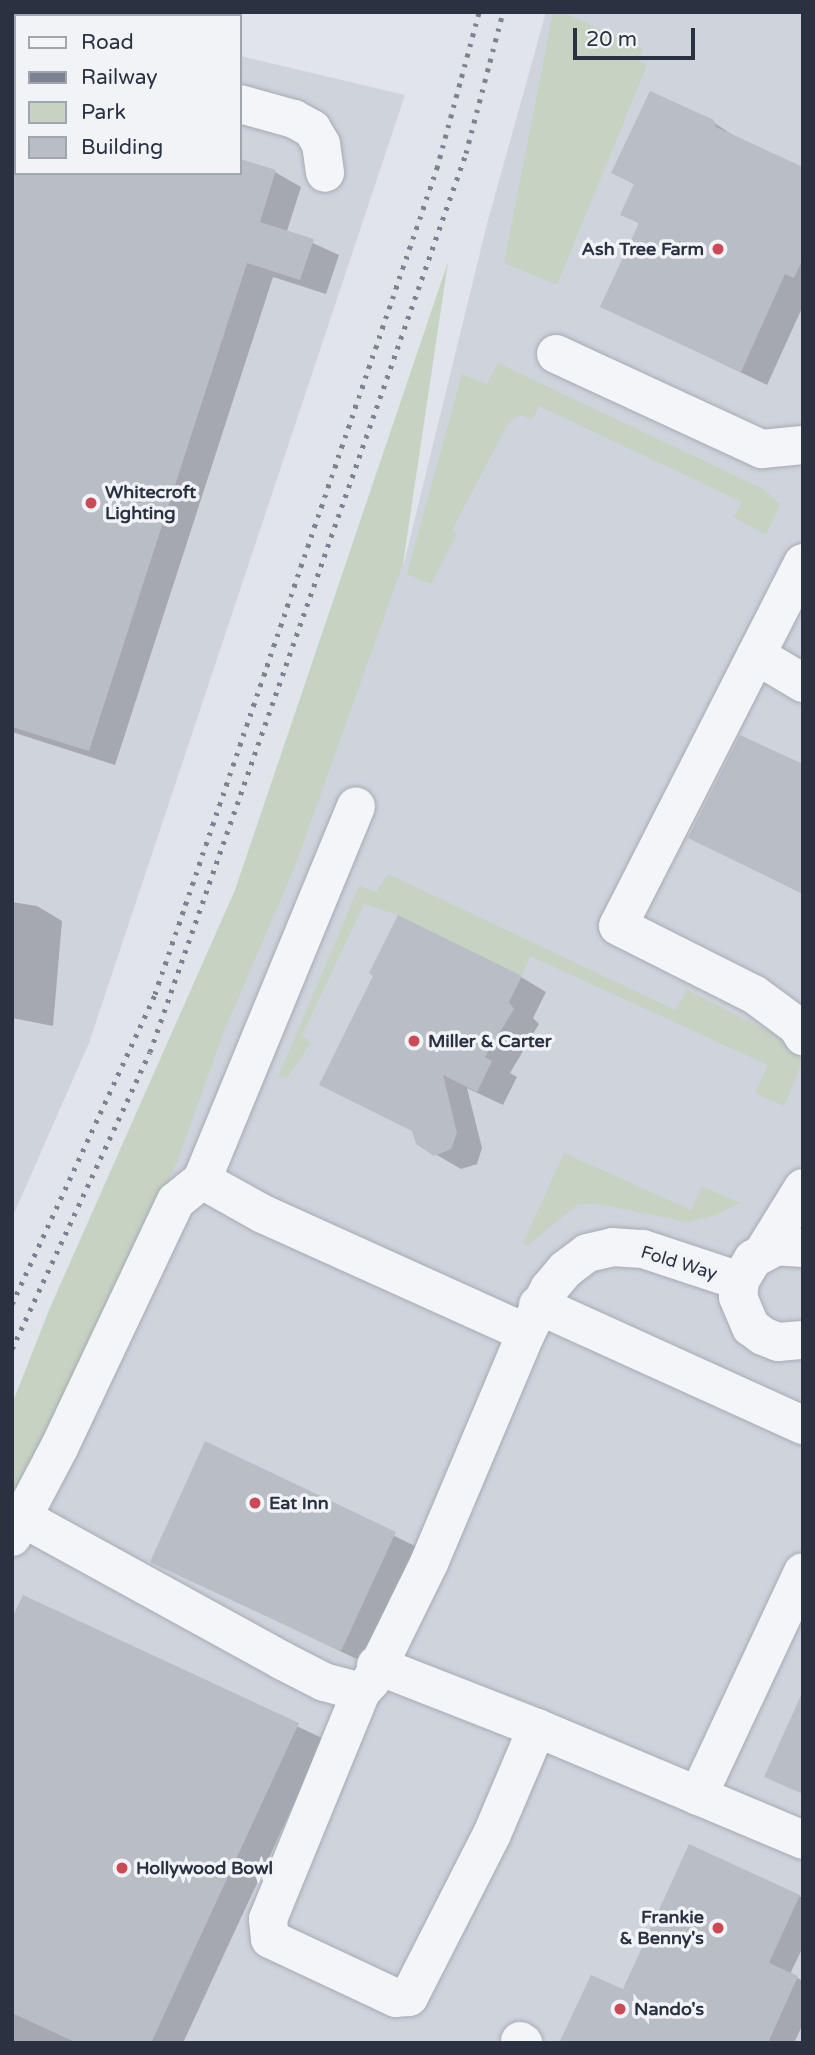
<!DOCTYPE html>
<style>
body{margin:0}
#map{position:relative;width:815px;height:2055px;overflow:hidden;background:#e1e4ea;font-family:"Varela Round",sans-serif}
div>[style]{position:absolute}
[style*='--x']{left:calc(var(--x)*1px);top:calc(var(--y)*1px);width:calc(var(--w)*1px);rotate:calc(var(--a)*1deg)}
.built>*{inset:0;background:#cfd3dc}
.green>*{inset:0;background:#c6d3c3}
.shadow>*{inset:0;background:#0003}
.building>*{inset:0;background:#b9bdc6}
.roads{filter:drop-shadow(0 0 2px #a6abb4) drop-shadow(0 0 2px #a6abb4)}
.minor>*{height:38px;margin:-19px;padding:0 19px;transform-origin:19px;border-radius:19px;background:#f4f5f8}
.rail>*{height:5px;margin-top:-2.5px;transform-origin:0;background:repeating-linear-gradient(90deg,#7b8393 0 3.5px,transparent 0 10.5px)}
.dots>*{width:19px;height:19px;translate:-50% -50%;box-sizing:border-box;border:4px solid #f1f3f7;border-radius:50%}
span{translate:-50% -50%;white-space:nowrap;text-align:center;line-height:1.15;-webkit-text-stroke:7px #f1f3f7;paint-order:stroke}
.poi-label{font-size:18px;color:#2a3141;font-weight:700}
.right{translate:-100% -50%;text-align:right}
.left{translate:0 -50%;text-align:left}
.street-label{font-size:18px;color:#2a3141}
.frame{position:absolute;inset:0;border:14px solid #2a3141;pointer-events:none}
.legend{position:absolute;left:14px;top:14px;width:228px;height:161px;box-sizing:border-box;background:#f1f3f7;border:2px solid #a1a5ae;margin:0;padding:9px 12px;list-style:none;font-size:21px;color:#2a3141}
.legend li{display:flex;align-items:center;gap:14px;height:35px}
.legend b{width:35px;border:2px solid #a1a5ae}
.scale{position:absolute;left:573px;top:28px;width:122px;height:32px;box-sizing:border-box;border:4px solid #2a3141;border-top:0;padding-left:9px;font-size:21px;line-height:24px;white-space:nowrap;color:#2a3141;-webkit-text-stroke:5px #f1f3f7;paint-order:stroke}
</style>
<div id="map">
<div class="built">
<i style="clip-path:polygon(12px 12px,61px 12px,75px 16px,16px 16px,16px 173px,240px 173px,240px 56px,405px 95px,89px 1043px,12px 1218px)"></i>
<i style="clip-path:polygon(546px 12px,803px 12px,803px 2043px,12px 2043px,12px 1519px,31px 1484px,405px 559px,487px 224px)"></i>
</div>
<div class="green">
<i style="clip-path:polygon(553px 12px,563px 12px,643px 49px,638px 60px,647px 65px,557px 285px,504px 263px)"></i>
<i style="clip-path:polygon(448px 262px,403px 564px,295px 866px,224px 1031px,177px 1162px,93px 1345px,21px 1487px,12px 1488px,12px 1404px,49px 1310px,235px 890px)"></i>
<i style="clip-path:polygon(498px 363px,763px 489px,780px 504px,766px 535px,734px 517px,742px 502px,539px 406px,533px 419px,519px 415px,509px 422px,452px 530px,457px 534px,431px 584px,407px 574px,462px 374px,487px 384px)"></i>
<i style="clip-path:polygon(388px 874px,675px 1010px,687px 990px,774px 1034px,803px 1061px,784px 1106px,755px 1093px,768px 1065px,530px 956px,522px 976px,398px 915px,364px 904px,302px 1035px,311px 1043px,287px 1078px,278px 1077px,359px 886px,376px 892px)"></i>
<i style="clip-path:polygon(564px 1153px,691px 1210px,702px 1186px,740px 1203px,713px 1216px,688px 1222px,593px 1203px,577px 1205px,527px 1246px,523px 1243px)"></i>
</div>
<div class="shadow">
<i style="clip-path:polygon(12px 87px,16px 88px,16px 173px,240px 173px,240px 160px,275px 172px,301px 187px,287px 231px,339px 255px,326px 294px,273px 277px,115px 765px,12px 732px)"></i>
<i style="clip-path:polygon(713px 122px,740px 140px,803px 169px,803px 306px,767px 385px,602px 306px,640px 224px,622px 214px,635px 185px,614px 172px)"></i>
<i style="clip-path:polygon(803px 766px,803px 894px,691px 837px)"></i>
<i style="clip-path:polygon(12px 902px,37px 906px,62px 921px,53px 1026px,12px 1018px)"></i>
<i style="clip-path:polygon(521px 977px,546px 992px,533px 1018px,539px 1024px,510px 1073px,517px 1077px,503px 1105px,467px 1088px,482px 1148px,477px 1164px,461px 1169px,435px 1154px,415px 1132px,321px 1084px)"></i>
<i style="clip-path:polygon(206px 1443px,421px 1549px,367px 1664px,152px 1561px)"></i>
<i style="clip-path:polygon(24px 1597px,324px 1739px,183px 2043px,12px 2043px,12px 1622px)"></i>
<i style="clip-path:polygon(690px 1846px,803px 1898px,803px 1947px,790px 1974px,803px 1981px,803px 2024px,794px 2043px,561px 2043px,623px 1992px)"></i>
</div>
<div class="building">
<i style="clip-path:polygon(650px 91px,714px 120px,716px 127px,803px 167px,803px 259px,794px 278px,785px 274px,741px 372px,600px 307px,639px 223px,620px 215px,634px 184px,611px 173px)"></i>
<i style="clip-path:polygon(240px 159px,276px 170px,260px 222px,314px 239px,300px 280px,247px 263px,89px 751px,12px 727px,12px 173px,240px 173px)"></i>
<i style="clip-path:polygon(740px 735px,803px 764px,803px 894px,688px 838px)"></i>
<i style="clip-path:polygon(398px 915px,522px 976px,509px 1002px,514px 1009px,485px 1057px,492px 1061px,477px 1092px,443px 1075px,457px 1133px,451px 1149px,434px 1156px,416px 1144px,412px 1131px,319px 1085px,373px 976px,369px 973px)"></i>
<i style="clip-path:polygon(205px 1441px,396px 1532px,341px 1651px,150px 1562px)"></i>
<i style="clip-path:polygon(23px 1595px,299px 1723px,151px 2043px,77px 2043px,12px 2013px,12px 1618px)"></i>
<i style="clip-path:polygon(803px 1691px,803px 1794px,764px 1777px)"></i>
<i style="clip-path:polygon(689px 1844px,800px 1895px,769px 1963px,798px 1976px,768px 2043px,559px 2043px,591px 1975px,623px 1989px)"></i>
</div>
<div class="roads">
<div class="minor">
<i style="--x:12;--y:41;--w:4;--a:14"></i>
<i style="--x:240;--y:104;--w:56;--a:15.5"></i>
<i style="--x:294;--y:119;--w:21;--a:29"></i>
<i style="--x:312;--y:129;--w:17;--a:59"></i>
<i style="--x:321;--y:144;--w:29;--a:82"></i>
<i style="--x:556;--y:354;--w:227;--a:24.8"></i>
<i style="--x:762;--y:449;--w:41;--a:-5.6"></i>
<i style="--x:803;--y:563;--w:407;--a:117"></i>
<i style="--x:618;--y:926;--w:153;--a:26.7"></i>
<i style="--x:755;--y:995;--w:52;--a:36.4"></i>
<i style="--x:797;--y:1026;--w:12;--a:59"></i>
<i style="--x:756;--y:655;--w:55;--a:30.8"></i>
<i style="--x:202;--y:1180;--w:404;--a:-67.6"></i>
<i style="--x:803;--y:1248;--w:26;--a:-176"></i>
<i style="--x:777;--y:1246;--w:27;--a:152"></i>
<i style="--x:753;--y:1259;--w:26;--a:121"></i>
<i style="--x:740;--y:1281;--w:16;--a:97"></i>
<i style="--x:738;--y:1297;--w:33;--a:67"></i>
<i style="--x:751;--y:1327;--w:15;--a:37"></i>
<i style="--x:763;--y:1336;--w:16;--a:22"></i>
<i style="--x:778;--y:1342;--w:25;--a:-5"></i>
<i style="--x:764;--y:1251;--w:74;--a:-58.2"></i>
<i style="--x:538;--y:1305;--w:291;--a:24.4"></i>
<i style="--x:23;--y:1518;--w:294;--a:28.8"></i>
<i style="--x:281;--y:1660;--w:48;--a:27.1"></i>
<i style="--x:324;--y:1682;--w:38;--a:15"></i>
<i style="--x:12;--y:1537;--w:101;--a:-62.2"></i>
<i style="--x:59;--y:1448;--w:273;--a:-64.7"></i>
<i style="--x:176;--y:1201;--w:33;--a:-39"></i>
<i style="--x:202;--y:1180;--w:70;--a:29.1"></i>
<i style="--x:263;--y:1214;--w:289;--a:24.3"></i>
<i style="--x:376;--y:1665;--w:173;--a:21.4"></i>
<i style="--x:537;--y:1728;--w:289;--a:22.8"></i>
<i style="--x:537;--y:1728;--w:115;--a:113"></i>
<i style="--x:492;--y:1834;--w:183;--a:117"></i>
<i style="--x:409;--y:1997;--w:13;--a:176"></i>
<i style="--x:396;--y:1998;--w:139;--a:-154.9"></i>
<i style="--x:270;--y:1939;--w:20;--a:-96"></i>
<i style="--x:268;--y:1919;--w:245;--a:-67.7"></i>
<i style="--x:361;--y:1692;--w:15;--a:-48"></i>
<i style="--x:371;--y:1681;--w:131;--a:-63.8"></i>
<i style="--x:429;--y:1563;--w:250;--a:-67.1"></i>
<i style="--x:526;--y:1333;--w:50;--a:-62.4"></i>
<i style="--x:549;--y:1289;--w:26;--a:-50"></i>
<i style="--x:566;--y:1269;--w:26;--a:-37"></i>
<i style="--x:587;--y:1253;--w:26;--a:-13"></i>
<i style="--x:612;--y:1247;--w:31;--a:4"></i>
<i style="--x:643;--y:1249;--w:102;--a:18.3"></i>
<i style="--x:698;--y:1796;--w:247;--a:-64.9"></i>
<i style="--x:520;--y:2041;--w:4;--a:34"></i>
</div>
</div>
<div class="rail">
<i style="--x:12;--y:1304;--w:341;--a:-65.2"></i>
<i style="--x:155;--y:994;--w:873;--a:-71.15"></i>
<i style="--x:437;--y:168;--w:162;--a:-74.9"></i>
<i style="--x:12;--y:1349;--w:327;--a:-65.1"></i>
<i style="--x:150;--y:1052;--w:953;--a:-70.63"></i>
<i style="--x:466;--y:153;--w:146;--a:-75.3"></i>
</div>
<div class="dots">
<i style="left:718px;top:249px;background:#cc4956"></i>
<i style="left:91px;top:503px;background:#cc4956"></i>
<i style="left:414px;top:1041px;background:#cc4956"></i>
<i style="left:255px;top:1503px;background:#cc4956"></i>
<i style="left:122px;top:1868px;background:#cc4956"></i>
<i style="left:718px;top:1928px;background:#cc4956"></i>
<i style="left:620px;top:2009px;background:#cc4956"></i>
</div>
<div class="poi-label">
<span class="right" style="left:704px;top:249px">Ash Tree Farm</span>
<span class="left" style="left:105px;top:503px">Whitecroft<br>Lighting</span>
<span class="left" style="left:428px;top:1041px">Miller &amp; Carter</span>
<span class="left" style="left:269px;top:1503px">Eat Inn</span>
<span class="left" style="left:136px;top:1868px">Hollywood Bowl</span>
<span class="right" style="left:704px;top:1928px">Frankie<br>&amp; Benny's</span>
<span class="left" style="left:634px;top:2009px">Nando's</span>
</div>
<div class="street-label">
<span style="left:679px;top:1263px;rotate:17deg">Fold Way</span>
</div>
<div class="frame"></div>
<ul class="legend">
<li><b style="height:9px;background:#f4f5f8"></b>Road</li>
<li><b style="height:9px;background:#7b8393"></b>Railway</li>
<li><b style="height:19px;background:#c6d3c3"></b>Park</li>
<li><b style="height:19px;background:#b9bdc6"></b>Building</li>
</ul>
<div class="scale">20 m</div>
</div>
